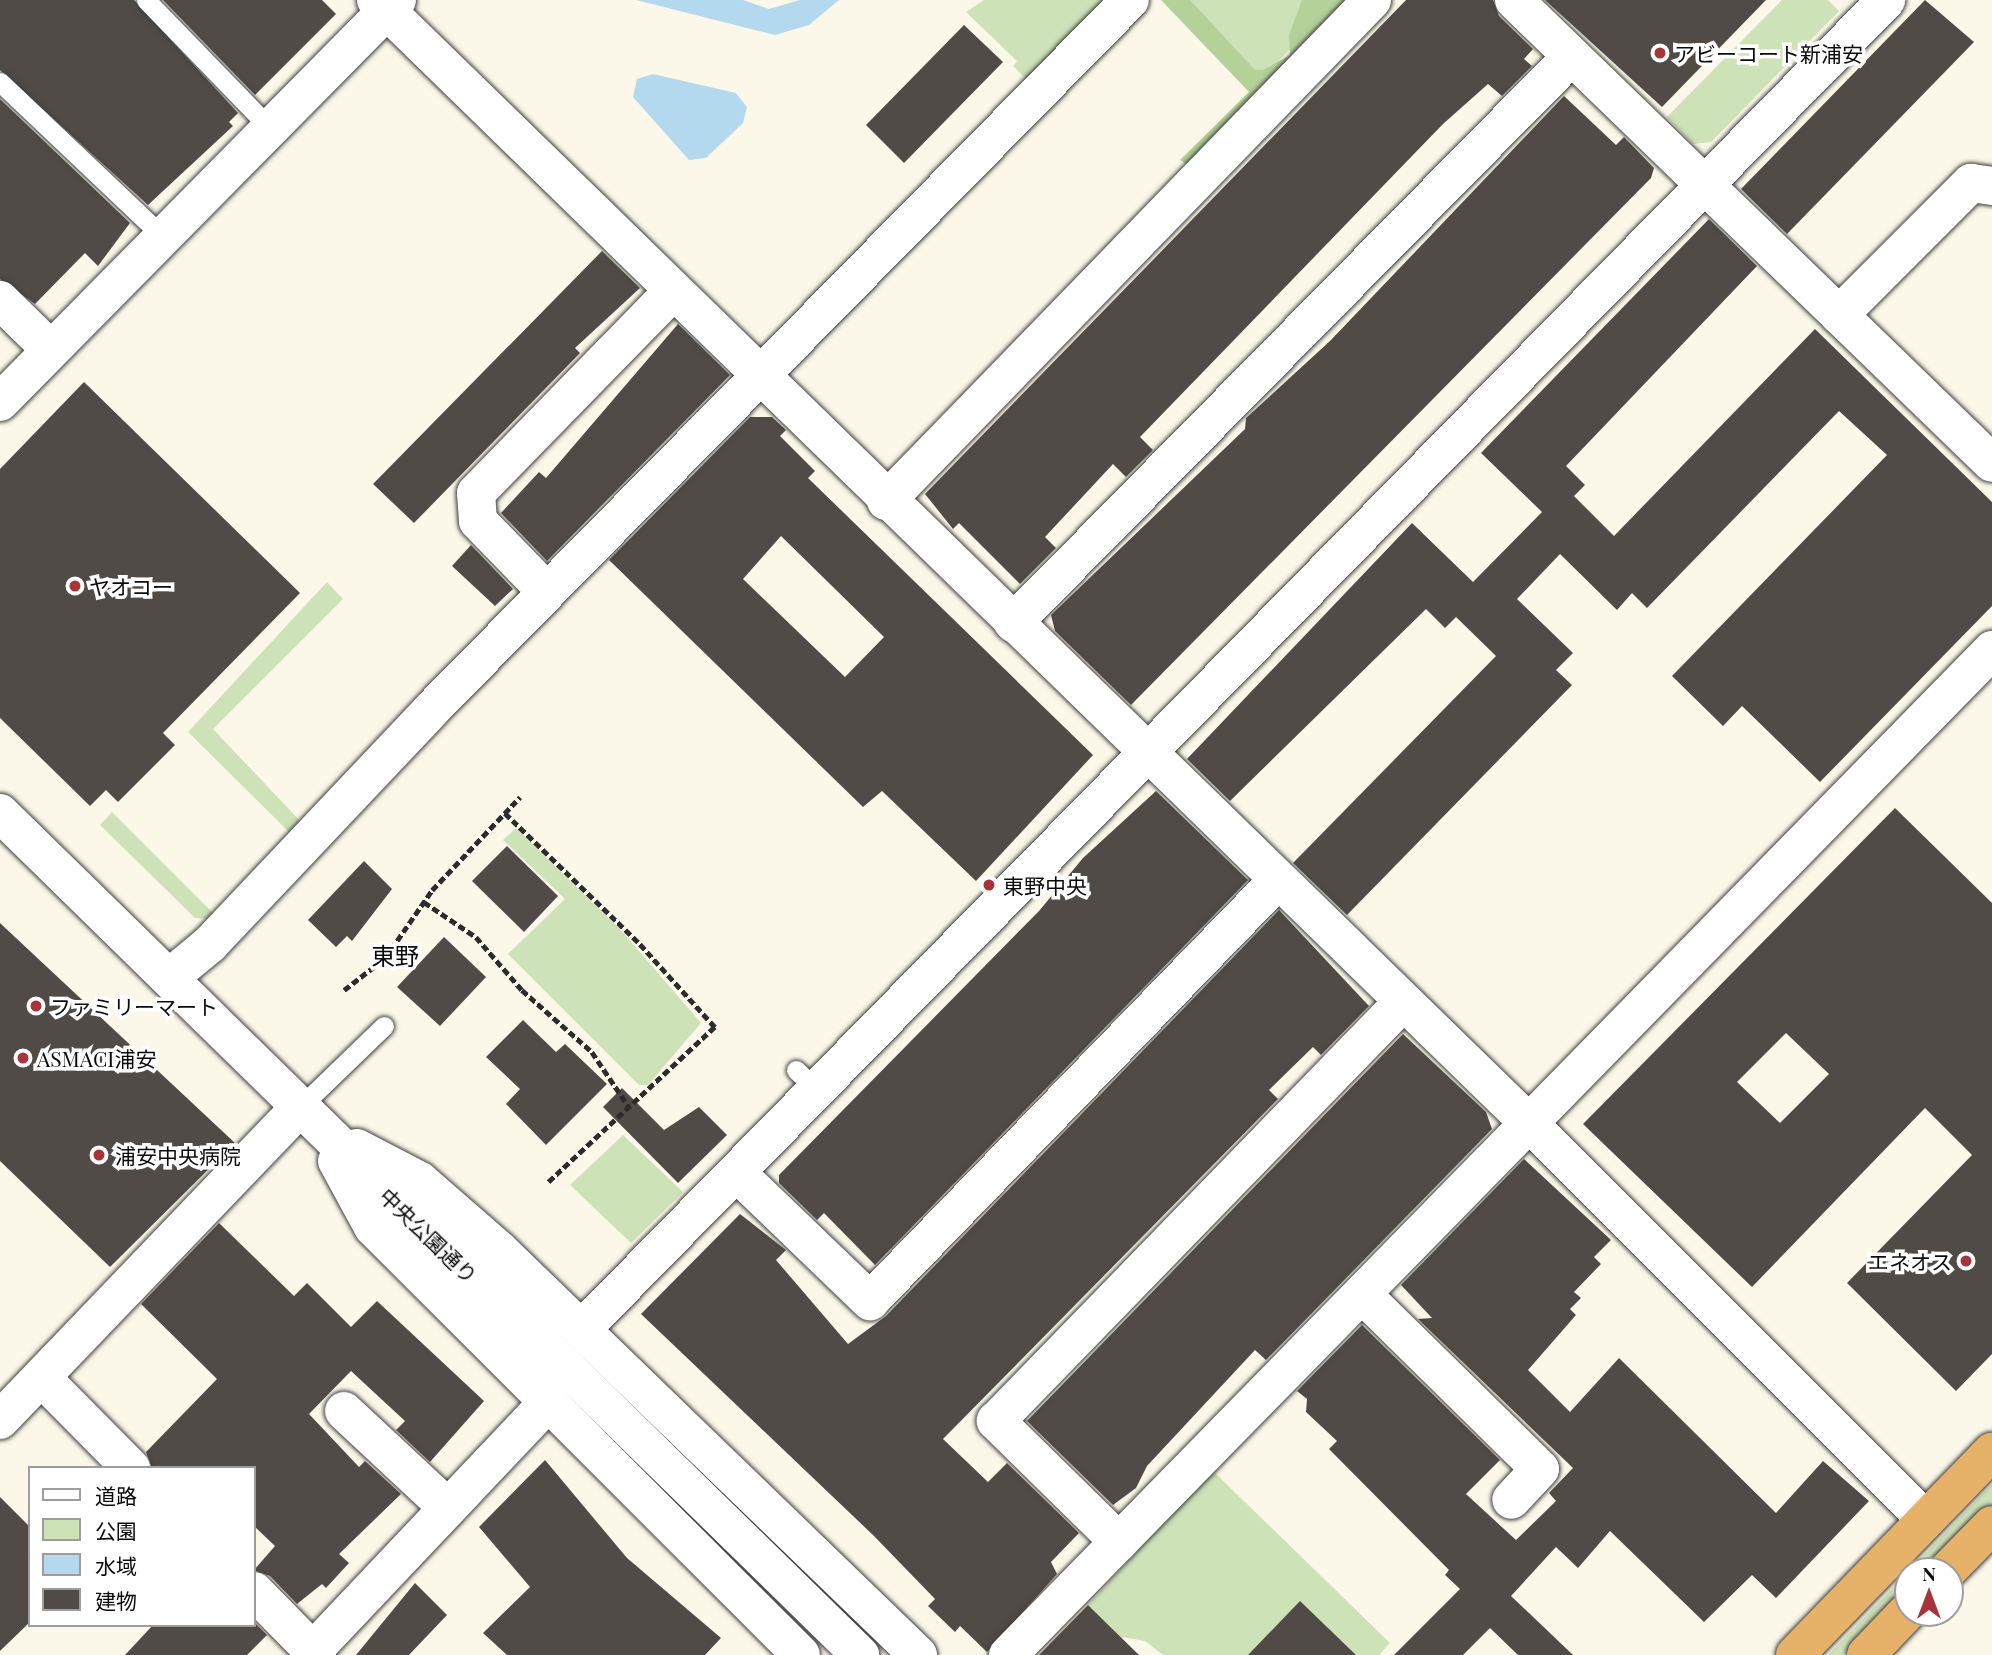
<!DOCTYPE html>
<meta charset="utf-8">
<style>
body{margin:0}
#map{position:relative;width:1992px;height:1655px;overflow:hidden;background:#fcf8e9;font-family:"Playfair Display","Noto Sans JP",serif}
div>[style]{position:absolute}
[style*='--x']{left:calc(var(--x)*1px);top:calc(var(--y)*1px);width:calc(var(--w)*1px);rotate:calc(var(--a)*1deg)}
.green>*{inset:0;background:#cee2b8}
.forest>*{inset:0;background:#b3d199}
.water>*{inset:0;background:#b4d9ee}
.building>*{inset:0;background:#514b48}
.path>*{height:4.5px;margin-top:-2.25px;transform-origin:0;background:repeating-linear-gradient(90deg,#2c2c2c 0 7px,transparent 0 10.5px)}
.roads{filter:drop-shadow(0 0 2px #3d3d3d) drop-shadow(0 0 2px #3d3d3d)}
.service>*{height:19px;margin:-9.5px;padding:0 9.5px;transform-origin:9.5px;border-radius:9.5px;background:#fff}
.minor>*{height:38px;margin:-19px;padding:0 19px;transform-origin:19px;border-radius:19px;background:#fff}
.tertiary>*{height:38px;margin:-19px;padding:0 19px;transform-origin:19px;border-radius:19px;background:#fff}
.trunk>*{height:38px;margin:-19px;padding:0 19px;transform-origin:19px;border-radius:19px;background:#e6b168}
.dots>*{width:19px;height:19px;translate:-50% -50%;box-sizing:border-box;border:4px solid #fff;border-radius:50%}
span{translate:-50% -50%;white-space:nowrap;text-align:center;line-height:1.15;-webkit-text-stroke:7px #fff;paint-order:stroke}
.poi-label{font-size:21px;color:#0a0a0a}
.left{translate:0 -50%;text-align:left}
.right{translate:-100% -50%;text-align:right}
.street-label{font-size:21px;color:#0a0a0a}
.quarter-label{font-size:24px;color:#0a0a0a}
.legend{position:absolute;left:28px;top:1466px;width:228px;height:161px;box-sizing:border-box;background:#fff;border:2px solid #9d9d9d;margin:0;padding:9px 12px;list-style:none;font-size:21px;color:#0a0a0a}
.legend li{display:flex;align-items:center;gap:14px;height:35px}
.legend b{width:35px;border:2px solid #9d9d9d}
.north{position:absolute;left:1894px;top:1557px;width:70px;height:70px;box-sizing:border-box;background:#fff;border:2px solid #9d9d9d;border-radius:50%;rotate:0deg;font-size:19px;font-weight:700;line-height:28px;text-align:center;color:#0a0a0a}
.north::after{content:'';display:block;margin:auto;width:24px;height:32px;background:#a8343b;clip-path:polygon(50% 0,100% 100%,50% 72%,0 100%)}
</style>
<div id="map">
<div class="green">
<i style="clip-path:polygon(984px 0,1110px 0,1029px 82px,1013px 66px,1017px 61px,966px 12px)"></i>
<i style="clip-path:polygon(1175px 0,1324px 0,1331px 7px,1259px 81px)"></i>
<i style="clip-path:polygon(1782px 0,1828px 0,1839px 11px,1711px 142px,1693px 144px,1667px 117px)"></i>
<i style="clip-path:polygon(327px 582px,343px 599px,213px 729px,304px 825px,293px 836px,188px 732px)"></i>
<i style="clip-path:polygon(112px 812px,215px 915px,211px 919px,195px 918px,100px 825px)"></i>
<i style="clip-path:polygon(516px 828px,620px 929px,701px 1023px,648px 1085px,639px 1085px,508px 954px,565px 899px,503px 840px)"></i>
<i style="clip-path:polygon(623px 1135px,683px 1192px,631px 1243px,570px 1185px)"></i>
<i style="clip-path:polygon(1212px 1470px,1390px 1643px,1379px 1655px,1163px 1655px,1145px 1641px,1121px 1637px,1088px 1605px)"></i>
<i style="clip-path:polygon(1992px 1484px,1992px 1505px,1926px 1571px,1909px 1571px)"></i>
<i style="clip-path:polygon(1908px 1572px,1908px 1590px,1843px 1655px,1828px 1655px)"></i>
</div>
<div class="forest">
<i style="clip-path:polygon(1161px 0,1190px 0,1255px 70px,1263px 70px,1290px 55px,1289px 35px,1302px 0,1353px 0,1194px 169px,1180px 160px,1249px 92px)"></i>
</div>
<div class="water">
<i style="clip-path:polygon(636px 0,743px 0,769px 9px,800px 0,839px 0,809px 25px,775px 35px)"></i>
<i style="clip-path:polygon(653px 74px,736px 93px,747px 107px,743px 123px,706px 158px,689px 160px,633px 97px,637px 79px)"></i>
</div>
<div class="building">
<i style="clip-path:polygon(0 0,134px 0,238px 113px,229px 122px,233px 126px,148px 205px,0 70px)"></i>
<i style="clip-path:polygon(163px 0,322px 0,336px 14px,255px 95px)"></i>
<i style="clip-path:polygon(1406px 0,1493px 0,1499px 16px,1533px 49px,1524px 59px,1532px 66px,1502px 96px,1488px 84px,1443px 124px,1140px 437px,1153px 450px,1126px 477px,1113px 464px,1045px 537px,1056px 548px,1020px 584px,959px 523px,953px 529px,925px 494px)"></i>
<i style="clip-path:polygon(1545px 0,1766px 0,1662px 107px)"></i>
<i style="clip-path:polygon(1925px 0,1974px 42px,1787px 234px,1741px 189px)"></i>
<i style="clip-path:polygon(964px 25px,1003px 62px,904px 163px,866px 125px)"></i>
<i style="clip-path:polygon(1564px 96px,1616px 145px,1624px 137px,1654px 168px,1651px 178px,1131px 705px,1055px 631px,1051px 615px,1245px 429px,1246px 418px,1330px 341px)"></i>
<i style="clip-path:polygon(0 99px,130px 223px,98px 266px,85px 253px,35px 304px,0 279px)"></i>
<i style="clip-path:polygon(1709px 219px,1757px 266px,1566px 466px,1585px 485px,1574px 496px,1614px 536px,1815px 329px,1992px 502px,1992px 606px,1820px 782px,1742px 706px,1723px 726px,1672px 676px,1887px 455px,1839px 411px,1647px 608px,1632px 593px,1617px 610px,1560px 554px,1517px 599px,1573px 653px,1556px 670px,1572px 685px,1347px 915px,1293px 863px,1496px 656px,1456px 617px,1445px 628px,1426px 609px,1230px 801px,1187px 759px,1412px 523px,1473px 582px,1542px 512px,1481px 453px)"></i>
<i style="clip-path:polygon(602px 251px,640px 288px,575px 348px,580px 353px,414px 523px,373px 484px)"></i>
<i style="clip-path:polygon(678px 324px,730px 375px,547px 561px,501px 513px,539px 472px,546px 478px)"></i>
<i style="clip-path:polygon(84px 382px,300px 593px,163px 733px,175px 745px,118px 802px,106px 790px,90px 806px,0 718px,0 469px)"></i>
<i style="clip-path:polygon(evenodd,750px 417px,772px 417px,786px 430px,780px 436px,815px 471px,808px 478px,1093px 755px,976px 881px,882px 791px,863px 807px,609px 560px,750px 417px,781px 536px,884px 637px,845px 677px,743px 579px,781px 536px)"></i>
<i style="clip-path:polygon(471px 545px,513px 589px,495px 606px,452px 566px)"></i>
<i style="clip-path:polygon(1156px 791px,1248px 880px,875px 1265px,824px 1213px,817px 1220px,779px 1183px,779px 1175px,1039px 911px,1083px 858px)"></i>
<i style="clip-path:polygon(evenodd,1895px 808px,1992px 903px,1992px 1354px,1956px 1391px,1847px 1283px,1972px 1155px,1925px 1108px,1752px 1287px,1583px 1124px,1895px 808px,1786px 1033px,1829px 1074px,1780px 1123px,1737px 1082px,1786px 1033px)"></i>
<i style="clip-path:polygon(507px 846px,558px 896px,524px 932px,472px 881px)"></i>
<i style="clip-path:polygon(364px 861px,392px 889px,352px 941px,347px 936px,336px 947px,308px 920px)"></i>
<i style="clip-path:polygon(1279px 910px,1369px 1006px,1321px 1055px,1313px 1047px,1269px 1090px,1278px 1099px,943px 1439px,988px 1482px,1007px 1463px,1079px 1533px,1051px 1562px,1057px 1574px,987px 1652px,960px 1626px,955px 1632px,928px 1606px,935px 1599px,874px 1536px,641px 1314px,740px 1214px,786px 1250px,776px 1260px,848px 1344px,886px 1316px)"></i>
<i style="clip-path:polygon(0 923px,235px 1143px,110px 1267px,0 1161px)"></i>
<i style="clip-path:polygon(444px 937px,486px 977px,440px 1026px,397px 987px)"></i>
<i style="clip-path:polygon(523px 1020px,556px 1052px,565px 1044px,607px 1084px,546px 1145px,506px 1104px,520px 1089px,486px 1057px)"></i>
<i style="clip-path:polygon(1403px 1034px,1486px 1112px,1492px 1129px,1266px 1360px,1255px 1350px,1147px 1466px,1136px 1488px,1113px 1505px,1027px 1421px)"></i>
<i style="clip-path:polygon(622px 1088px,664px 1130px,699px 1107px,727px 1135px,678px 1183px,603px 1107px)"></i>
<i style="clip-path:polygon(1524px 1159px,1611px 1240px,1594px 1257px,1601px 1264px,1574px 1292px,1581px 1298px,1570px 1309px,1576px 1315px,1528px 1370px,1570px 1412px,1619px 1358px,1776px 1513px,1823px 1461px,1869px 1501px,1776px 1598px,1752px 1575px,1704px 1622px,1610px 1531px,1578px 1568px,1556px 1547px,1511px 1596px,1573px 1655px,1518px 1655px,1490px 1628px,1463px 1655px,1394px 1655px,1460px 1589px,1445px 1575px,1449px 1570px,1329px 1449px,1337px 1441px,1306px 1412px,1307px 1399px,1297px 1391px,1362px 1325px,1500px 1460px,1466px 1494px,1516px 1540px,1556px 1501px,1549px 1493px,1573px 1468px,1418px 1319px,1432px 1318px,1401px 1285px)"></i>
<i style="clip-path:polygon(219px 1223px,294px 1296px,307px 1283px,351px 1327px,377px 1301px,484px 1401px,430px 1462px,396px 1430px,405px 1421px,351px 1371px,309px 1414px,359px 1467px,365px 1461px,401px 1494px,339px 1554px,349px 1563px,326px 1588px,322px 1584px,297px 1604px,270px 1576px,254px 1570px,275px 1546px,254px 1526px,254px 1468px,152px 1468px,146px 1452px,217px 1379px,141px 1304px)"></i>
<i style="clip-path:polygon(545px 1460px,627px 1558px,721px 1638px,705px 1655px,507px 1655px,483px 1633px,530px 1587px,479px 1527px)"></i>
<i style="clip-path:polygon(0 1497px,30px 1527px,30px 1622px,0 1651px)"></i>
<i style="clip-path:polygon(415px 1583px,447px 1615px,409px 1655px,356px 1655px)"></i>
<i style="clip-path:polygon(1300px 1601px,1356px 1655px,1248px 1655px)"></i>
<i style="clip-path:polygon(1088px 1605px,1139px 1655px,1039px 1655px)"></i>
<i style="clip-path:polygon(254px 1622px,267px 1635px,247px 1655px,125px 1655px,153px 1625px)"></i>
</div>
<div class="path">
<i style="--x:505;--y:813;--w:188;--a:44.1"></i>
<i style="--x:640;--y:944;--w:112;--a:47.9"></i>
<i style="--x:715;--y:1027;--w:229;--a:137"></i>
<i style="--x:424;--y:902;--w:63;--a:33.9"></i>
<i style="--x:476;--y:937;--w:70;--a:49"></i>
<i style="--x:522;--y:990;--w:94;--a:41.5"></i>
<i style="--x:592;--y:1052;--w:66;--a:56.1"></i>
<i style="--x:344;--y:990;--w:52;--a:-38"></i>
<i style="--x:385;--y:958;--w:83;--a:-55.3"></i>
<i style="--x:432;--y:890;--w:128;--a:-46.6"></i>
</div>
<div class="roads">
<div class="service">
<i style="--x:146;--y:0;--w:174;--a:45.9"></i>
<i style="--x:0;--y:82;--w:222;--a:43.5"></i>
<i style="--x:796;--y:1070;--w:29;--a:44"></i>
<i style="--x:299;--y:1108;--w:118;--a:-44"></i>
</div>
<div class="minor">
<i style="--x:376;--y:0;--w:1611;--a:44.25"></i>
<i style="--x:1530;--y:1124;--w:560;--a:45"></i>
<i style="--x:1514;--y:0;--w:665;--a:44.09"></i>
<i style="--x:0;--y:300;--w:70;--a:44.4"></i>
<i style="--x:1839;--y:315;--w:187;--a:-45"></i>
<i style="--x:1971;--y:183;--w:21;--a:8"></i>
<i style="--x:0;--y:402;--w:565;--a:-45.36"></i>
<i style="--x:886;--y:501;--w:698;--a:-45.87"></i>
<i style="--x:547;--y:592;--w:99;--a:-134.2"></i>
<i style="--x:478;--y:521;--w:28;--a:-94"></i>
<i style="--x:476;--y:493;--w:281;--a:-45.7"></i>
<i style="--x:1013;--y:623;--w:796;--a:-45.41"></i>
<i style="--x:169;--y:978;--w:53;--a:-39.7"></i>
<i style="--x:210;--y:944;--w:322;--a:-46.6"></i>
<i style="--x:431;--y:710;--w:996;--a:-45.45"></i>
<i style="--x:737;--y:1173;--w:185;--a:43.9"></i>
<i style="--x:870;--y:1301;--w:586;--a:-45.9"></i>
<i style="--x:1363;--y:1295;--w:248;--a:44.5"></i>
<i style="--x:1540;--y:1469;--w:42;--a:133.1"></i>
<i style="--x:42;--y:1378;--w:127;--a:45.3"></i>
<i style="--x:344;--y:1411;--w:142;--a:43"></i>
<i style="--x:0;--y:1420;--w:432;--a:-46.2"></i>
<i style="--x:1119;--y:1542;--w:173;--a:-135.5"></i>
<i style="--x:996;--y:1421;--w:584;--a:-45.83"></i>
<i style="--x:254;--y:1591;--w:90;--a:45.5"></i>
<i style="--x:309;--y:1655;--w:345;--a:-46.6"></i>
<i style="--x:1008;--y:1655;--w:1407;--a:-45.6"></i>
</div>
<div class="tertiary">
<i style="--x:0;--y:813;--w:1204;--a:44.39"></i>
<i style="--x:357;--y:1148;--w:71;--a:27.6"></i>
<i style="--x:420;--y:1181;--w:105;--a:41.1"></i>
<i style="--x:499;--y:1250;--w:583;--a:44.03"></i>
<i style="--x:337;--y:1161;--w:75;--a:61.4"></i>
<i style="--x:373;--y:1227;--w:605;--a:45"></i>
<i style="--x:582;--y:1329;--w:1862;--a:-45.54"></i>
</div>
<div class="trunk">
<i style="--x:1947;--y:1571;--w:64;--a:-45.6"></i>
<i style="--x:1795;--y:1655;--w:283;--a:-45.9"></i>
<i style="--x:1866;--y:1655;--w:61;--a:-46.3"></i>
</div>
</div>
<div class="dots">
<i style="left:1660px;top:53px;background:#a8343b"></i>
<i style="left:75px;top:586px;background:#a8343b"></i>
<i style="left:989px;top:885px;background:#a8343b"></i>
<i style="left:36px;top:1006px;background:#a8343b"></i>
<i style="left:23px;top:1058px;background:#a8343b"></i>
<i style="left:99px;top:1155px;background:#a8343b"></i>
<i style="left:1966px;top:1261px;background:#a8343b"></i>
</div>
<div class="poi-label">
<span class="left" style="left:1674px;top:53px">アビーコート新浦安</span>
<span class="left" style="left:89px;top:586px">ヤオコー</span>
<span class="left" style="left:1003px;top:885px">東野中央</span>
<span class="left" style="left:50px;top:1006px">ファミリーマート</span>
<span class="left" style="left:37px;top:1058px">ASMACI浦安</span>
<span class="left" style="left:115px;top:1155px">浦安中央病院</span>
<span class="right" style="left:1952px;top:1261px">エネオス</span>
</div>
<div class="street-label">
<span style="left:429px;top:1235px;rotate:44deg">中央公園通り</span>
</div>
<div class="quarter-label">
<span style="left:395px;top:956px">東野</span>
</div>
<ul class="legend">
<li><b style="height:9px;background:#fff"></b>道路</li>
<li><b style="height:19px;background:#cee2b8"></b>公園</li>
<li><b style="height:19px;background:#b4d9ee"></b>水域</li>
<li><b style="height:19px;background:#514b48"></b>建物</li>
</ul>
<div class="north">N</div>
</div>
